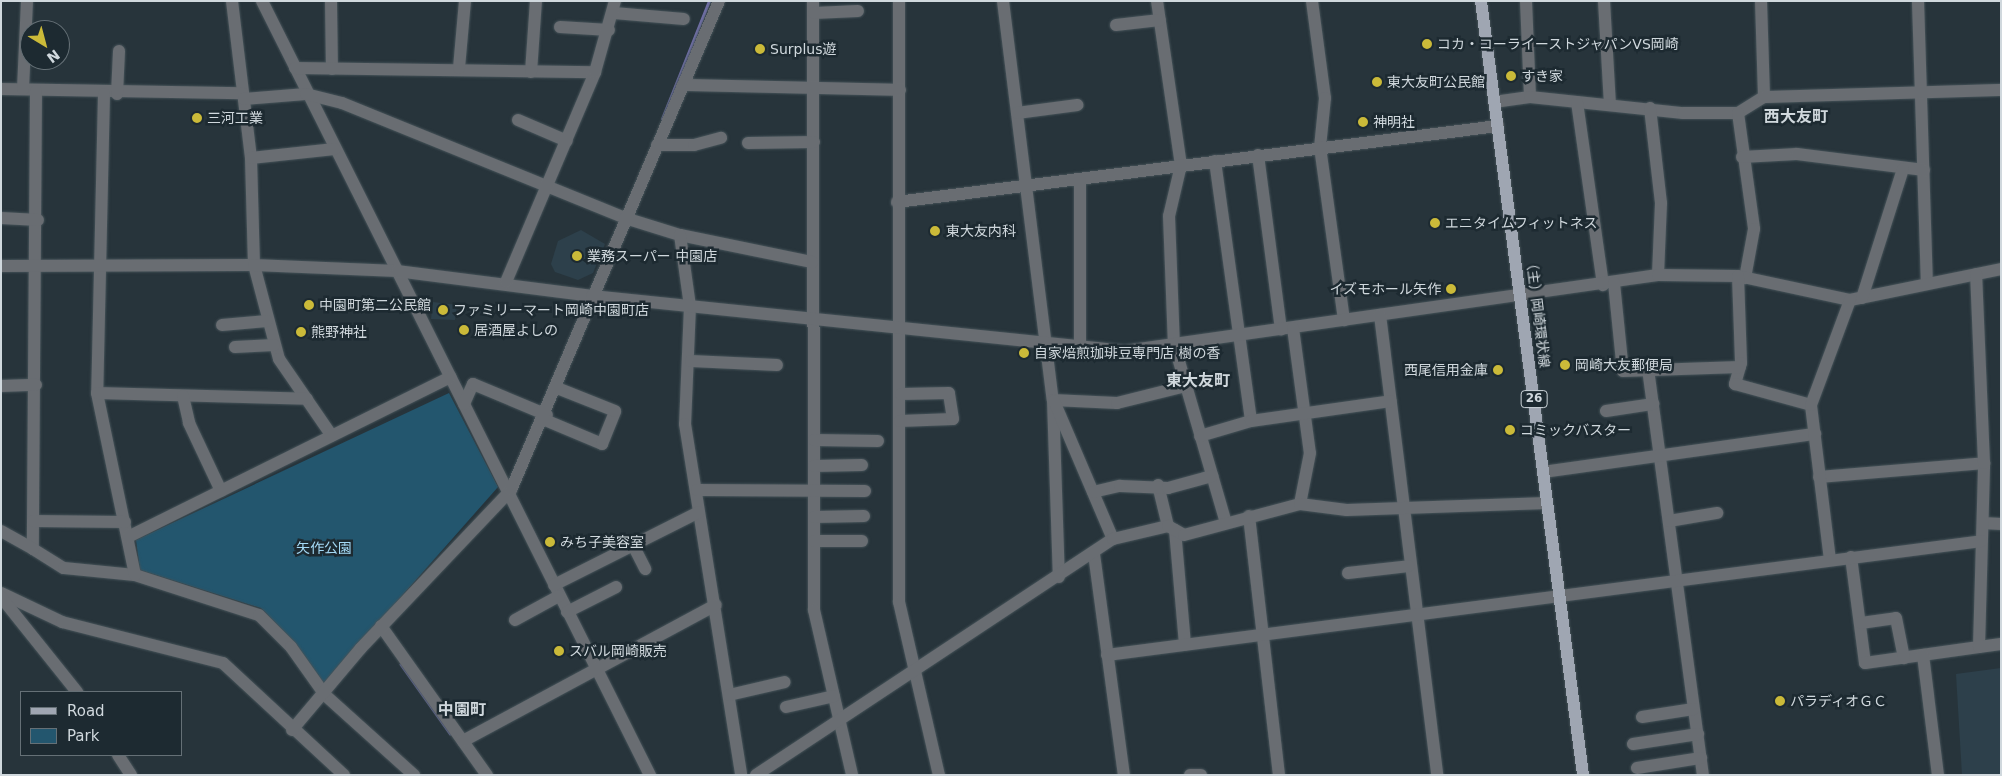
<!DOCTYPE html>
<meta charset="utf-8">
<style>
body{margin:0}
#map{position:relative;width:2002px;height:776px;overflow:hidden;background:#27343b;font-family:"DejaVu Sans","Noto Sans JP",sans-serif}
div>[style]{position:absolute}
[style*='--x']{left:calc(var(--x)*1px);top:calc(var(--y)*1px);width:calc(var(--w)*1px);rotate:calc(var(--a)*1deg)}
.built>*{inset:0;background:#2d404b}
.green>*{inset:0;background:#23566e}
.stream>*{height:2.5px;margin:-1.25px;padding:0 1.25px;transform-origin:1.25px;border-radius:1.25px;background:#6f6fa5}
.roads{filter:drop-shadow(0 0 1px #455258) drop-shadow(0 0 1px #455258)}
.minor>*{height:12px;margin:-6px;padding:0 6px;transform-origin:6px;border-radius:6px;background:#696d72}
.major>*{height:12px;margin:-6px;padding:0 6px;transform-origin:6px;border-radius:6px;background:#9fa6b2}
.dots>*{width:14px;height:14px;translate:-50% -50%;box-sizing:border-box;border:2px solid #1d2a31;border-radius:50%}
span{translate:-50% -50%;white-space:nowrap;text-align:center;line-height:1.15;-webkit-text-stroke:5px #1d2a31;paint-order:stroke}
.shield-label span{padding:1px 4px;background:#1d2a31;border:1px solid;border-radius:4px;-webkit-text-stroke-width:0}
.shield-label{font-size:12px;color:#d0d8dd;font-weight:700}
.poi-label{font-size:14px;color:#d0d8dd}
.left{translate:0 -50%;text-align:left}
.right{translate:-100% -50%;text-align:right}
.street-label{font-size:14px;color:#d0d8dd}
.park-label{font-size:14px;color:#a3d9f5}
.quarter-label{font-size:16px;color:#d0d8dd;font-weight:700}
.frame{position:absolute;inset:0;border:2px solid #d0d8dd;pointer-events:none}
.legend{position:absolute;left:20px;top:691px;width:162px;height:65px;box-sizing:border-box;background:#1d2a31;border:1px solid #657076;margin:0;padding:6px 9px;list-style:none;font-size:15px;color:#d0d8dd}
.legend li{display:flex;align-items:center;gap:10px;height:25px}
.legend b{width:25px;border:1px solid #657076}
.north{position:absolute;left:20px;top:20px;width:50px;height:50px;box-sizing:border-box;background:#1d2a31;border:1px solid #657076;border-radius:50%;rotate:143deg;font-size:14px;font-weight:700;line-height:20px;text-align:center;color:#d0d8dd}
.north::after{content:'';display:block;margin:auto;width:18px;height:22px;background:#cbba39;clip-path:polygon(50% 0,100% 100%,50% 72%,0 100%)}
</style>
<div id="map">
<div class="built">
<i style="clip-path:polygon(581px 230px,605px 244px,593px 273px,578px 280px,555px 272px,551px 264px,558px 241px)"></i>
<i style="clip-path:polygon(433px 302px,457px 305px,455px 320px,431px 319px)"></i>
<i style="clip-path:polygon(2001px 668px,2001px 775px,1962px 775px,1956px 674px)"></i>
</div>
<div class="green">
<i style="clip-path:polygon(449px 393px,498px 487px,324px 684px,296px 644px,261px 608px,140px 570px,136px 540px)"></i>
</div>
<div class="stream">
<i style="--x:662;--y:119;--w:127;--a:-68.3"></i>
<i style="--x:401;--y:664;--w:85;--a:54.6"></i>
</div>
<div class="roads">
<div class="minor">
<i style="--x:232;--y:1;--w:158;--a:83.1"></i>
<i style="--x:251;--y:158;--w:107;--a:88.4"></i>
<i style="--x:254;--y:265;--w:97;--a:75.1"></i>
<i style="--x:279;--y:359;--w:93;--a:55.5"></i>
<i style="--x:262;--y:1;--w:866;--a:63.38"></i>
<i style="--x:331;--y:1;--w:68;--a:89.2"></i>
<i style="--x:813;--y:1;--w:609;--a:89.91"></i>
<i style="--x:814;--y:610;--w:169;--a:77"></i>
<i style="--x:899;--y:1;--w:601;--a:90"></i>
<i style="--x:899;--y:602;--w:178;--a:77"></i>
<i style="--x:1003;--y:1;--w:402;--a:82.9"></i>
<i style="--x:1053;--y:400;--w:177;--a:88.1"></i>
<i style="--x:1157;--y:1;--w:166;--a:81.7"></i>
<i style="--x:1181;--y:165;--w:52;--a:103.2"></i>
<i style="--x:1169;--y:216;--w:128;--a:87.8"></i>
<i style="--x:1174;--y:344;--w:186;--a:73.8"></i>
<i style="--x:1312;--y:1;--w:98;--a:82.4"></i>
<i style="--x:1325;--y:98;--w:49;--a:95.8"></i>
<i style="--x:1320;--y:147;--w:175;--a:82.1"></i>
<i style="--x:1526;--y:1;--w:96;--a:87.6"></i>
<i style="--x:1604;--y:1;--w:104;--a:86.7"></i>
<i style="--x:1761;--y:1;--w:96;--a:88.2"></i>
<i style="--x:1918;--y:1;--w:283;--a:88.2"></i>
<i style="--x:614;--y:13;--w:70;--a:4.9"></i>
<i style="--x:814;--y:13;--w:44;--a:-2.6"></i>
<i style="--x:1116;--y:25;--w:44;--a:-6.5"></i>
<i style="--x:560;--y:27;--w:49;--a:3.5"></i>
<i style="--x:295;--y:68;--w:300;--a:0.8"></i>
<i style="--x:459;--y:68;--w:67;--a:-84.9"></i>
<i style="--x:531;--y:72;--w:71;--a:-86"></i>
<i style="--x:683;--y:85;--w:217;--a:1.3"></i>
<i style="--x:1;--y:89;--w:241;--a:1"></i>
<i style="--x:23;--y:89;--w:88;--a:-87.4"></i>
<i style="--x:36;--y:91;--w:458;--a:90.4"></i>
<i style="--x:33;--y:549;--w:36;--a:32"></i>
<i style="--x:64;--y:568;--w:71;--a:5.6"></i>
<i style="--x:135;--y:575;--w:130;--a:17.9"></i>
<i style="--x:259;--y:615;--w:45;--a:45"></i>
<i style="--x:291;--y:647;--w:59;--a:54.7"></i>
<i style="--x:325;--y:695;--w:120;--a:42"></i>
<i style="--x:104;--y:94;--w:299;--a:91.3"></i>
<i style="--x:97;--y:393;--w:186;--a:78.2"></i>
<i style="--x:117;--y:94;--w:43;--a:-87.3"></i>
<i style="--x:244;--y:99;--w:62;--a:-4.6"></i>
<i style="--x:306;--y:94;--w:37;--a:14"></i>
<i style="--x:342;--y:103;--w:305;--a:22.1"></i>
<i style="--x:625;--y:218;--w:58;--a:17.2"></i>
<i style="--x:680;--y:235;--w:135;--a:11.6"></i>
<i style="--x:1494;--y:102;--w:36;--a:-8"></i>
<i style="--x:1530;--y:97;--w:154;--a:6"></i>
<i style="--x:1683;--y:113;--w:55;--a:0"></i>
<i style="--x:1738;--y:113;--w:31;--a:-32"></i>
<i style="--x:1764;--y:97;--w:237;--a:-1.7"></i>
<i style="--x:1577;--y:102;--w:185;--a:81.9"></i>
<i style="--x:1650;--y:108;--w:96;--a:83.4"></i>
<i style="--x:1661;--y:203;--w:72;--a:92.4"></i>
<i style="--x:1017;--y:113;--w:61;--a:-7.6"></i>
<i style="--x:1738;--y:113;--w:117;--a:82.1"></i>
<i style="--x:1754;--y:229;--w:50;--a:100.4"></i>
<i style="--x:518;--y:120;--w:53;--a:23.2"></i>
<i style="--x:748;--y:143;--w:66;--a:-0.9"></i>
<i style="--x:657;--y:145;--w:37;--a:0"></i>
<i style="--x:694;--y:145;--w:28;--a:-15"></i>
<i style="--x:1258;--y:155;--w:176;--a:82.5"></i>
<i style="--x:1742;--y:157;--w:55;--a:-3.1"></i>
<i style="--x:1797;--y:154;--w:128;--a:7.2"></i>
<i style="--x:251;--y:158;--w:84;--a:-6.1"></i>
<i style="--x:1215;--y:161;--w:262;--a:82.1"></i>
<i style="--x:897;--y:202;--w:606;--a:-7.21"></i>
<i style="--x:1;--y:218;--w:37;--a:3"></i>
<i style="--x:680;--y:235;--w:72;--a:82"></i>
<i style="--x:690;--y:306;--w:118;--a:92.4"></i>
<i style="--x:685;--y:424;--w:355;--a:80.9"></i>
<i style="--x:1;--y:266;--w:253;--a:-0.2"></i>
<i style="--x:254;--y:265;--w:143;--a:2.4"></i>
<i style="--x:397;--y:271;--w:197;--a:7.3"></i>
<i style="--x:592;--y:296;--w:536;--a:5.89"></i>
<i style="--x:1125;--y:351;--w:538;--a:-8.12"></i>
<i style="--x:1658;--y:275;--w:80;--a:0.7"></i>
<i style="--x:1738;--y:276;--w:115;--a:12.1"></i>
<i style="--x:1850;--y:300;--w:154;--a:-11.6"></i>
<i style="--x:1738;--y:276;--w:87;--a:88"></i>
<i style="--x:1741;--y:363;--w:22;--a:106"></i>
<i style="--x:1735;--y:384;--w:79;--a:15.4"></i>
<i style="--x:506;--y:282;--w:228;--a:-67"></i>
<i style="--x:595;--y:72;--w:74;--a:-74.3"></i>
<i style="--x:1614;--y:283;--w:88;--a:84.2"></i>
<i style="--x:1623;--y:371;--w:117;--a:-2"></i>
<i style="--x:1862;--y:298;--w:135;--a:-72.4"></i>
<i style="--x:1380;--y:315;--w:464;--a:82.9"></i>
<i style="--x:222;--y:325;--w:45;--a:-5.1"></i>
<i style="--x:1293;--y:328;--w:126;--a:82.3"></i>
<i style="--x:1310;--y:453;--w:52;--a:101.1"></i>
<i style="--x:235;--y:347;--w:39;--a:-3"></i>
<i style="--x:1080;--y:348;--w:169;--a:-90"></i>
<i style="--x:691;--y:361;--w:86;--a:2.7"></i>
<i style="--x:1648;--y:369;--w:410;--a:82.3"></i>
<i style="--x:1;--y:386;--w:35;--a:-2"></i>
<i style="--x:97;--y:393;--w:210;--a:1.6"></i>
<i style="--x:183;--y:396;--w:28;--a:77"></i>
<i style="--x:189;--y:423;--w:75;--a:64.8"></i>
<i style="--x:1053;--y:400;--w:64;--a:2.7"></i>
<i style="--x:1117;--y:403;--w:70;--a:-14"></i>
<i style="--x:1054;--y:401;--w:150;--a:66.9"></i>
<i style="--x:464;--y:404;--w:22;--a:-66"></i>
<i style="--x:473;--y:384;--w:80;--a:22.7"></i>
<i style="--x:1606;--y:411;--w:48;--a:-8.5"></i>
<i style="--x:545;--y:420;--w:62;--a:22.8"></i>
<i style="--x:602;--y:444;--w:35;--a:-68"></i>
<i style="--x:615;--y:411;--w:62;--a:-158.4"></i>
<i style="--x:900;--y:421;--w:53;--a:-2.2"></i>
<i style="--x:953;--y:419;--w:26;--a:-99"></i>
<i style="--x:949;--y:393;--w:48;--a:178.8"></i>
<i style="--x:1200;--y:436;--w:53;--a:-16.4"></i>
<i style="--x:1251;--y:421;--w:141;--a:-8.1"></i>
<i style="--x:814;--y:440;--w:64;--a:0.9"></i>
<i style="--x:814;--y:466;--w:48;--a:-1.2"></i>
<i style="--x:1543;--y:472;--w:275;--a:-8"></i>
<i style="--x:1819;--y:477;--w:166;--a:-4.8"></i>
<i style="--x:1158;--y:485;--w:42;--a:76.3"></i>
<i style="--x:697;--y:490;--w:168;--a:0.3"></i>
<i style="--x:1093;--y:492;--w:28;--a:-13"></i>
<i style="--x:1120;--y:486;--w:48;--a:2.4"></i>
<i style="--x:1168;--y:488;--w:46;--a:-15.3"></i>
<i style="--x:1249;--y:516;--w:261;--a:83.4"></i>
<i style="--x:814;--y:517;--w:50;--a:-1.1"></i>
<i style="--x:33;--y:521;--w:92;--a:0.6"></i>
<i style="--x:1669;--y:521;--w:49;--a:-9.5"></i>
<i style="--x:1983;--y:523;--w:18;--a:3"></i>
<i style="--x:1175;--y:530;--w:115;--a:85"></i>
<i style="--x:1;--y:531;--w:37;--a:29"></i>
<i style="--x:128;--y:537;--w:360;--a:-26.4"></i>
<i style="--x:814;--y:541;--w:48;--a:0"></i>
<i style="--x:633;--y:545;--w:27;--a:63"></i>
<i style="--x:1094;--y:554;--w:223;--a:82.3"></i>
<i style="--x:1851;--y:557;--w:107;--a:82.5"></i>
<i style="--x:1865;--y:663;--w:115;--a:-8"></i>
<i style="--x:1979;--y:647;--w:184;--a:-88.4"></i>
<i style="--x:1984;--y:463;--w:189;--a:-92.4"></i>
<i style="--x:1830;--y:560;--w:156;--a:-97"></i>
<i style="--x:1811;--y:405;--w:112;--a:-69.6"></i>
<i style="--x:1348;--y:573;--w:61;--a:-6.5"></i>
<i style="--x:554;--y:585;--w:162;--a:-26.7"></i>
<i style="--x:1;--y:593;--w:68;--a:25.4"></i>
<i style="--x:62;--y:622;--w:166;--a:14.3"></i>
<i style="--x:223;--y:663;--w:165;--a:42.8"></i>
<i style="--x:1;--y:597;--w:122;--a:51.3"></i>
<i style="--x:567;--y:612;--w:55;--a:-27"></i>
<i style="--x:515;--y:620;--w:50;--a:-28.6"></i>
<i style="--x:1861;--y:623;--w:35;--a:-8"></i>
<i style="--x:1896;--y:618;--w:41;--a:78.7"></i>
<i style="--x:381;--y:626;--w:183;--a:54.6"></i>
<i style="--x:1979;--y:647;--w:22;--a:-8"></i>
<i style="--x:1107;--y:655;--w:882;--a:-7.42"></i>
<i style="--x:1923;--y:655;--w:121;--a:82.9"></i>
<i style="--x:729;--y:695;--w:57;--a:-13.1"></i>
<i style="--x:786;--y:707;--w:49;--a:-12.9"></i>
<i style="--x:1642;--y:717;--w:52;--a:-8.9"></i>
<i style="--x:292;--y:730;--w:107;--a:-49.9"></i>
<i style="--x:361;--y:648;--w:218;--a:-46.5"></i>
<i style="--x:511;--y:490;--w:531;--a:-66.96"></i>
<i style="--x:463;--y:741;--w:287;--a:-28.3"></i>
<i style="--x:1633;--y:744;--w:66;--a:-8.7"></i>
<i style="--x:118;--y:755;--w:24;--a:57"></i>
<i style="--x:1637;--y:768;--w:65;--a:-8.9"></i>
<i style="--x:756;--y:775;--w:428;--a:-33.5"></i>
<i style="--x:1113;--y:539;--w:57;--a:-13.3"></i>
<i style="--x:1168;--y:526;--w:18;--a:29"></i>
<i style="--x:1184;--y:535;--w:120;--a:-15"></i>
<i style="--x:1300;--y:504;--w:47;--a:7.3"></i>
<i style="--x:1347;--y:510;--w:200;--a:-2"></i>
<i style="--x:1190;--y:775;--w:11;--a:0"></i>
</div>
<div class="major">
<i style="--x:1481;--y:1;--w:781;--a:82.49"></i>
</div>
</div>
<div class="dots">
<i style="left:1427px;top:44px;background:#cbba39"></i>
<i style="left:760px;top:49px;background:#cbba39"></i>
<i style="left:1511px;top:76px;background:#cbba39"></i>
<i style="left:1377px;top:82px;background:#cbba39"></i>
<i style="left:197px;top:118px;background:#cbba39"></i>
<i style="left:1363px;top:122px;background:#cbba39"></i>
<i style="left:1435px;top:223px;background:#cbba39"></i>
<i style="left:935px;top:231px;background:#cbba39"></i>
<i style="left:577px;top:256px;background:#cbba39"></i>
<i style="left:1451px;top:289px;background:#cbba39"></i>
<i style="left:309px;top:305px;background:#cbba39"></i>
<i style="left:443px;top:310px;background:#cbba39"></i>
<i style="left:464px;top:330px;background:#cbba39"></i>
<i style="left:301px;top:332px;background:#cbba39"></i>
<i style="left:1024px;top:353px;background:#cbba39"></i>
<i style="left:1565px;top:365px;background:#cbba39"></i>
<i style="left:1498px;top:370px;background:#cbba39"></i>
<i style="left:1510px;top:430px;background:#cbba39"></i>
<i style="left:550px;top:542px;background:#cbba39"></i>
<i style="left:559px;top:651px;background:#cbba39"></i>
<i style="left:1780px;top:701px;background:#cbba39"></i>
</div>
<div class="shield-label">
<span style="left:1534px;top:399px">26</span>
</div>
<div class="poi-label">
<span class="left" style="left:1437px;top:44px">コカ・コーライーストジャパンVS岡崎</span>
<span class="left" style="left:770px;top:49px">Surplus遊</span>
<span class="left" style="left:1521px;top:76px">すき家</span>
<span class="left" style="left:1387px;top:82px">東大友町公民館</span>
<span class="left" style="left:207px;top:118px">三河工業</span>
<span class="left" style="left:1373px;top:122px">神明社</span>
<span class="left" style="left:1445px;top:223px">エニタイムフィットネス</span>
<span class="left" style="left:946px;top:231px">東大友内科</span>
<span class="left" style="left:587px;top:256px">業務スーパー 中園店</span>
<span class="right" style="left:1441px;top:289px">イズモホール矢作</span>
<span class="left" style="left:319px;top:305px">中園町第二公民館</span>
<span class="left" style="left:453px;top:310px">ファミリーマート岡崎中園町店</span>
<span class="left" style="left:474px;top:330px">居酒屋よしの</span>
<span class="left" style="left:311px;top:332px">熊野神社</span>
<span class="left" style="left:1034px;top:353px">自家焙煎珈琲豆専門店 樹の香</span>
<span class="left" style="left:1575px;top:365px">岡崎大友郵便局</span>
<span class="right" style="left:1488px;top:370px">西尾信用金庫</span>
<span class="left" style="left:1520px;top:430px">コミックバスター</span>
<span class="left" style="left:560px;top:542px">みち子美容室</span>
<span class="left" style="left:569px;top:651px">スバル岡崎販売</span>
<span class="left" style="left:1790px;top:701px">パラディオＧＣ</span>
</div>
<div class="street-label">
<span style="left:1538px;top:312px;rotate:83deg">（主）岡崎環状線</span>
</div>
<div class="park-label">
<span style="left:324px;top:548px">矢作公園</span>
</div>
<div class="quarter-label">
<span style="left:1796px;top:117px">西大友町</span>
<span style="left:1198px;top:381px">東大友町</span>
<span style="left:462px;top:710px">中園町</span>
</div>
<div class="frame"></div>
<ul class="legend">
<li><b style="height:6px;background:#9fa6b2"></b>Road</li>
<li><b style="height:14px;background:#23566e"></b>Park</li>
</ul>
<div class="north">N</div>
</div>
